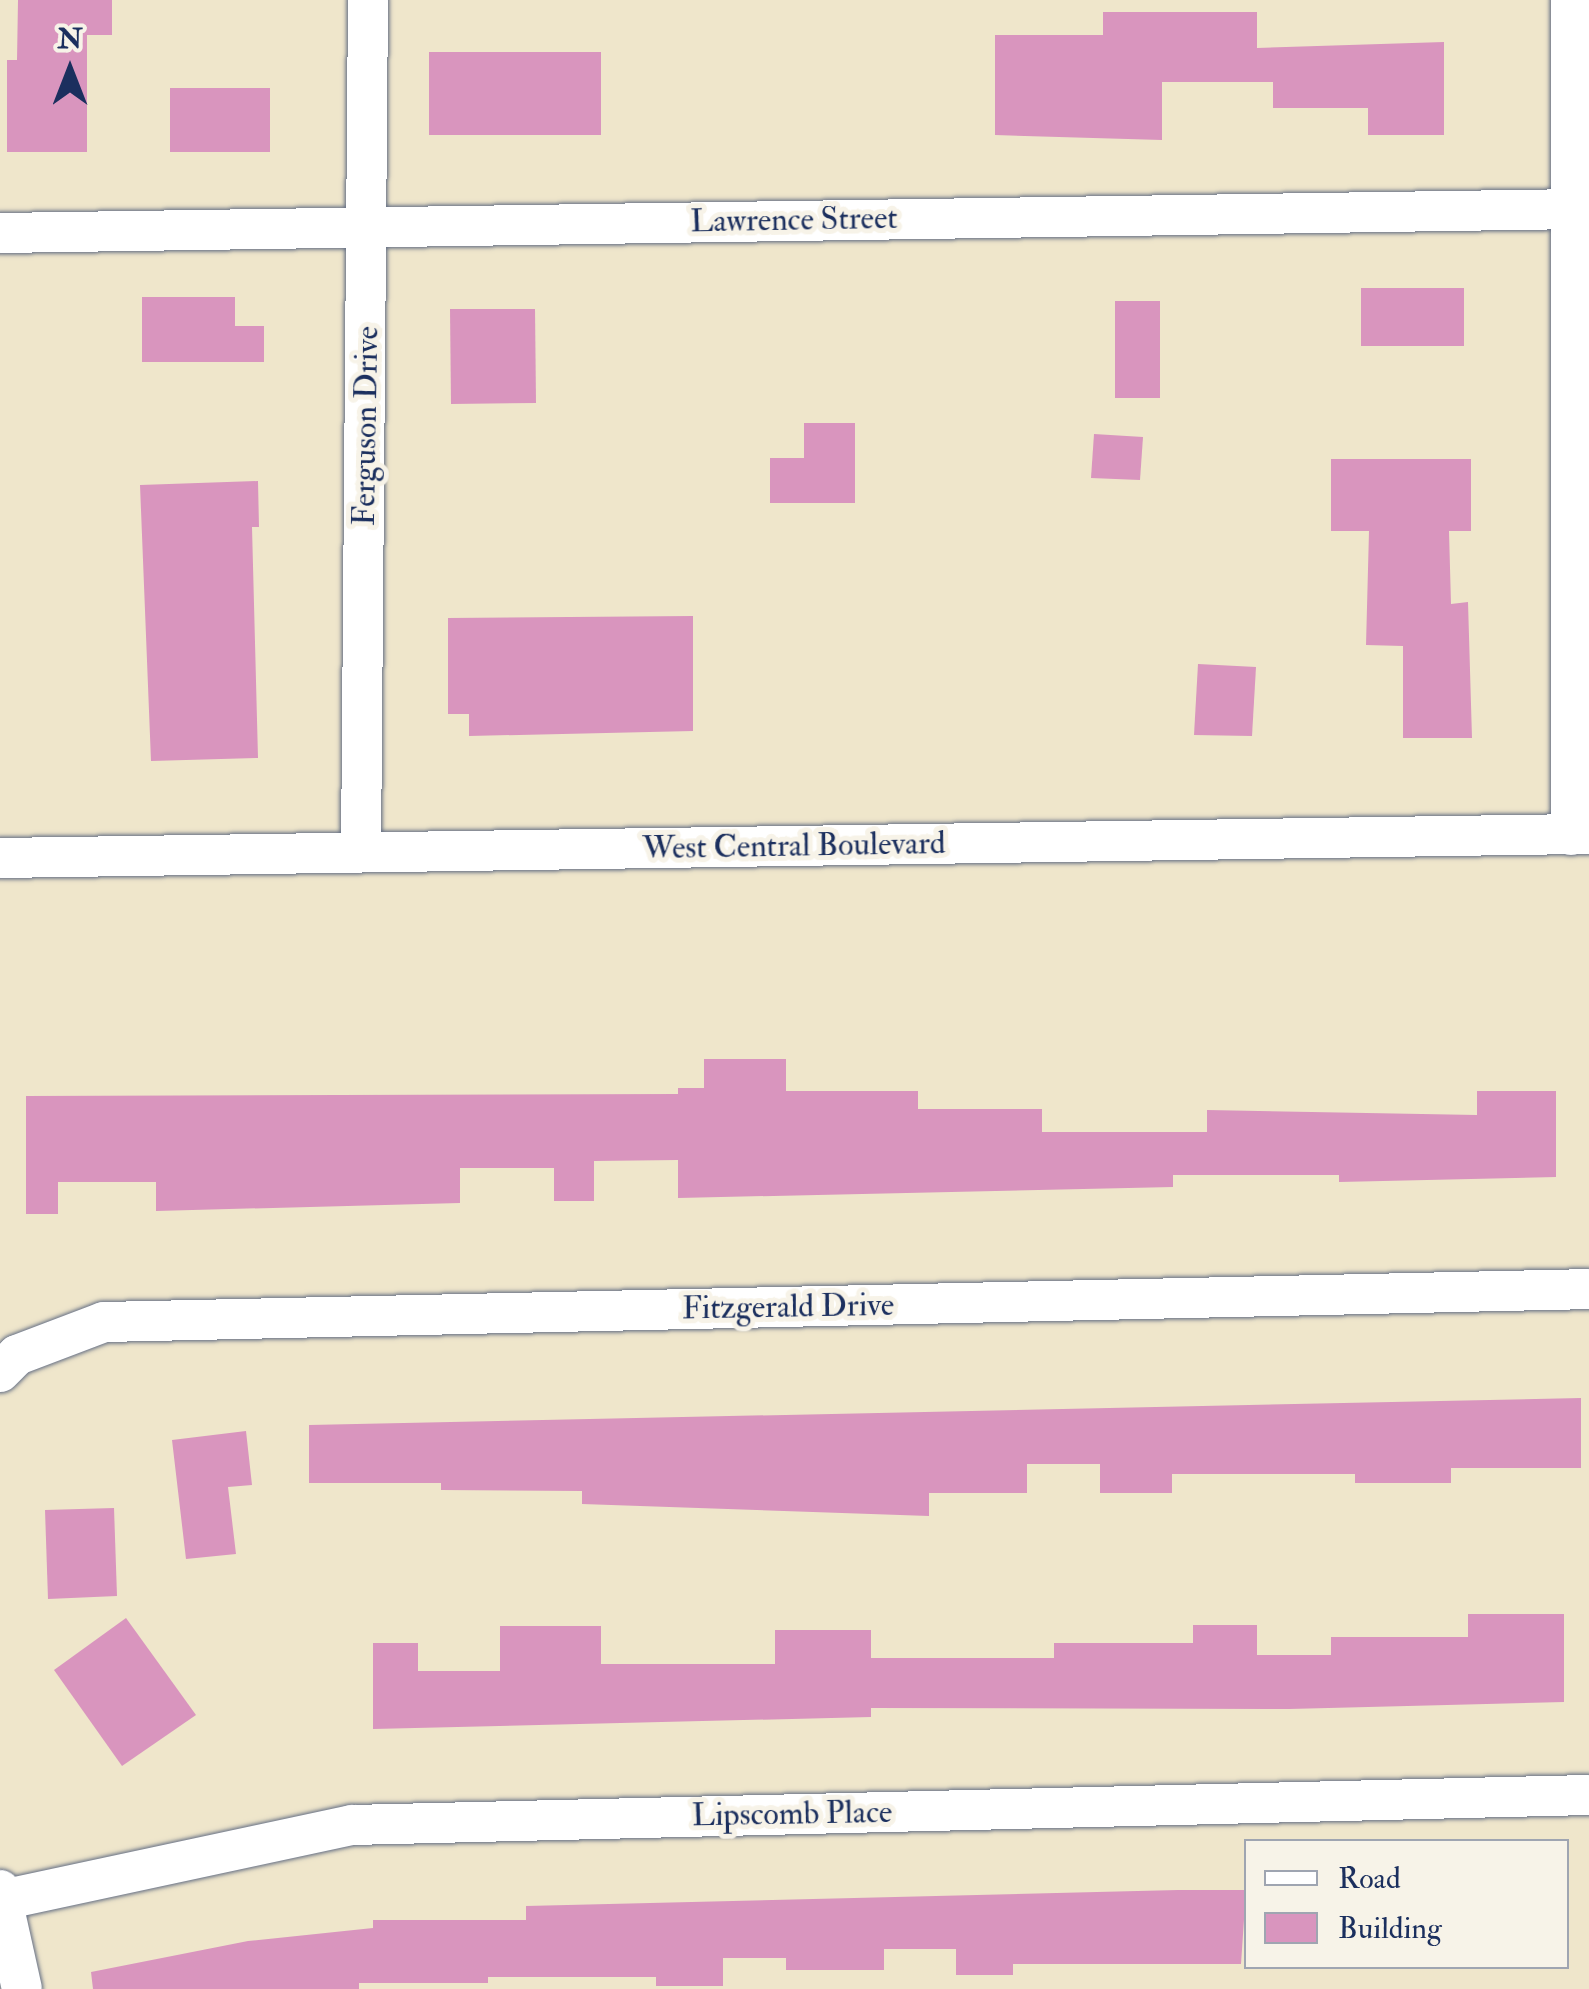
<!DOCTYPE html>
<style>
body{margin:0}
#map{position:relative;width:1589px;height:1989px;overflow:hidden;background:#efe6cb;font-family:"IM FELL Double Pica",serif}
div>[style]{position:absolute}
[style*='--x']{left:calc(var(--x)*1px);top:calc(var(--y)*1px);width:calc(var(--w)*1px);rotate:calc(var(--a)*1deg)}
.building>*{inset:0;background:#d995be}
.roads{filter:drop-shadow(0 0 2px #656f84) drop-shadow(0 0 2px #656f84)}
.minor>*{height:40px;margin:-20px;padding:0 20px;transform-origin:20px;border-radius:20px;background:#fff}
span{translate:-50% -50%;white-space:nowrap;text-align:center;line-height:1.15;-webkit-text-stroke:10px #f7f3e8;paint-order:stroke}
.street-label{font-size:32px;color:#1b2f5e}
.legend{position:absolute;left:1244px;top:1839px;width:325px;height:130px;box-sizing:border-box;background:#f7f3e8;border:2px solid #9fa5b1;margin:0;padding:12px 18px;list-style:none;font-size:30px;color:#1b2f5e}
.legend li{display:flex;align-items:center;gap:20px;height:50px}
.legend b{width:50px;border:2px solid #9fa5b1}
.north{position:absolute;left:20px;top:20px;width:100px;height:100px;-webkit-text-stroke:8px #f7f3e8;paint-order:stroke;rotate:0deg;font-size:28px;font-weight:700;line-height:40px;text-align:center;color:#1b2f5e}
.north::after{content:'';display:block;margin:auto;width:35px;height:45px;background:#1b2f5e;clip-path:polygon(50% 0,100% 100%,50% 72%,0 100%)}
</style>
<div id="map">
<div class="building">
<i style="clip-path:polygon(18px 0,112px 0,112px 35px,87px 35px,87px 152px,7px 152px,7px 60px,17px 60px)"></i>
<i style="clip-path:polygon(1103px 12px,1257px 12px,1257px 48px,1444px 42px,1444px 135px,1368px 135px,1368px 108px,1273px 108px,1273px 82px,1162px 82px,1162px 140px,995px 135px,995px 35px,1103px 35px)"></i>
<i style="clip-path:polygon(429px 52px,601px 52px,601px 135px,429px 135px)"></i>
<i style="clip-path:polygon(170px 88px,270px 88px,270px 152px,170px 152px)"></i>
<i style="clip-path:polygon(1361px 288px,1464px 288px,1464px 346px,1361px 346px)"></i>
<i style="clip-path:polygon(142px 297px,235px 297px,235px 326px,264px 326px,264px 362px,142px 362px)"></i>
<i style="clip-path:polygon(1115px 301px,1160px 301px,1160px 398px,1115px 398px)"></i>
<i style="clip-path:polygon(450px 309px,535px 309px,536px 403px,451px 404px)"></i>
<i style="clip-path:polygon(804px 423px,855px 423px,855px 503px,770px 503px,770px 458px,804px 458px)"></i>
<i style="clip-path:polygon(1094px 434px,1143px 437px,1140px 480px,1091px 478px)"></i>
<i style="clip-path:polygon(1331px 459px,1471px 459px,1471px 531px,1449px 531px,1451px 604px,1468px 602px,1472px 738px,1403px 738px,1403px 646px,1366px 645px,1369px 531px,1331px 531px)"></i>
<i style="clip-path:polygon(258px 481px,259px 527px,252px 527px,258px 758px,151px 761px,140px 485px)"></i>
<i style="clip-path:polygon(693px 616px,693px 731px,469px 736px,469px 714px,448px 714px,448px 618px)"></i>
<i style="clip-path:polygon(1198px 664px,1256px 667px,1252px 736px,1194px 735px)"></i>
<i style="clip-path:polygon(704px 1059px,786px 1059px,786px 1091px,918px 1091px,918px 1109px,1042px 1109px,1042px 1132px,1207px 1132px,1207px 1110px,1477px 1115px,1477px 1091px,1556px 1091px,1556px 1177px,1339px 1182px,1339px 1175px,1173px 1175px,1173px 1187px,678px 1198px,678px 1160px,594px 1161px,594px 1201px,554px 1201px,554px 1168px,460px 1168px,460px 1203px,156px 1211px,156px 1182px,58px 1182px,58px 1214px,26px 1214px,26px 1096px,678px 1094px,678px 1088px,704px 1088px)"></i>
<i style="clip-path:polygon(1581px 1398px,1581px 1468px,1451px 1468px,1451px 1483px,1355px 1483px,1355px 1474px,1172px 1474px,1172px 1493px,1100px 1493px,1100px 1464px,1027px 1464px,1027px 1493px,929px 1493px,929px 1516px,582px 1504px,582px 1491px,441px 1490px,441px 1483px,309px 1483px,309px 1425px)"></i>
<i style="clip-path:polygon(246px 1431px,252px 1485px,228px 1487px,236px 1554px,186px 1559px,172px 1440px)"></i>
<i style="clip-path:polygon(114px 1508px,117px 1596px,48px 1599px,45px 1510px)"></i>
<i style="clip-path:polygon(1468px 1614px,1564px 1614px,1564px 1702px,1289px 1709px,871px 1708px,871px 1717px,373px 1729px,373px 1643px,418px 1643px,418px 1671px,500px 1671px,500px 1626px,601px 1626px,601px 1664px,775px 1664px,775px 1630px,871px 1630px,871px 1658px,1054px 1658px,1054px 1643px,1193px 1643px,1193px 1625px,1257px 1625px,1257px 1655px,1331px 1655px,1331px 1637px,1468px 1637px)"></i>
<i style="clip-path:polygon(126px 1618px,196px 1715px,122px 1766px,54px 1670px)"></i>
<i style="clip-path:polygon(1178px 1890px,1246px 1890px,1241px 1964px,1013px 1964px,1013px 1975px,956px 1975px,956px 1949px,884px 1949px,884px 1970px,786px 1970px,786px 1958px,723px 1958px,723px 1986px,656px 1986px,656px 1977px,488px 1977px,488px 1983px,359px 1983px,359px 1989px,93px 1989px,91px 1972px,248px 1941px,373px 1928px,373px 1920px,526px 1920px,526px 1906px)"></i>
</div>
<div class="roads">
<div class="minor">
<i style="--x:1571;--y:0;--w:835;--a:90"></i>
<i style="--x:0;--y:233;--w:1589;--a:-0.87"></i>
<i style="--x:361;--y:852;--w:852;--a:-89.53"></i>
<i style="--x:0;--y:858;--w:1589;--a:-0.87"></i>
<i style="--x:0;--y:1372;--w:24;--a:-45"></i>
<i style="--x:17;--y:1355;--w:93;--a:-20.8"></i>
<i style="--x:104;--y:1322;--w:1485;--a:-1.27"></i>
<i style="--x:0;--y:1890;--w:101;--a:77.5"></i>
<i style="--x:2;--y:1900;--w:358;--a:-12.1"></i>
<i style="--x:352;--y:1825;--w:1237;--a:-1.39"></i>
</div>
</div>
<div class="street-label">
<span style="left:794px;top:220px;rotate:-1deg">Lawrence Street</span>
<span style="left:366px;top:426px;rotate:-89deg">Ferguson Drive</span>
<span style="left:794px;top:846px;rotate:-1deg">West Central Boulevard</span>
<span style="left:788px;top:1307px;rotate:-1deg">Fitzgerald Drive</span>
<span style="left:792px;top:1814px;rotate:-1deg">Lipscomb Place</span>
</div>
<ul class="legend">
<li><b style="height:12px;background:#fff"></b>Road</li>
<li><b style="height:28px;background:#d995be"></b>Building</li>
</ul>
<div class="north">N</div>
</div>
